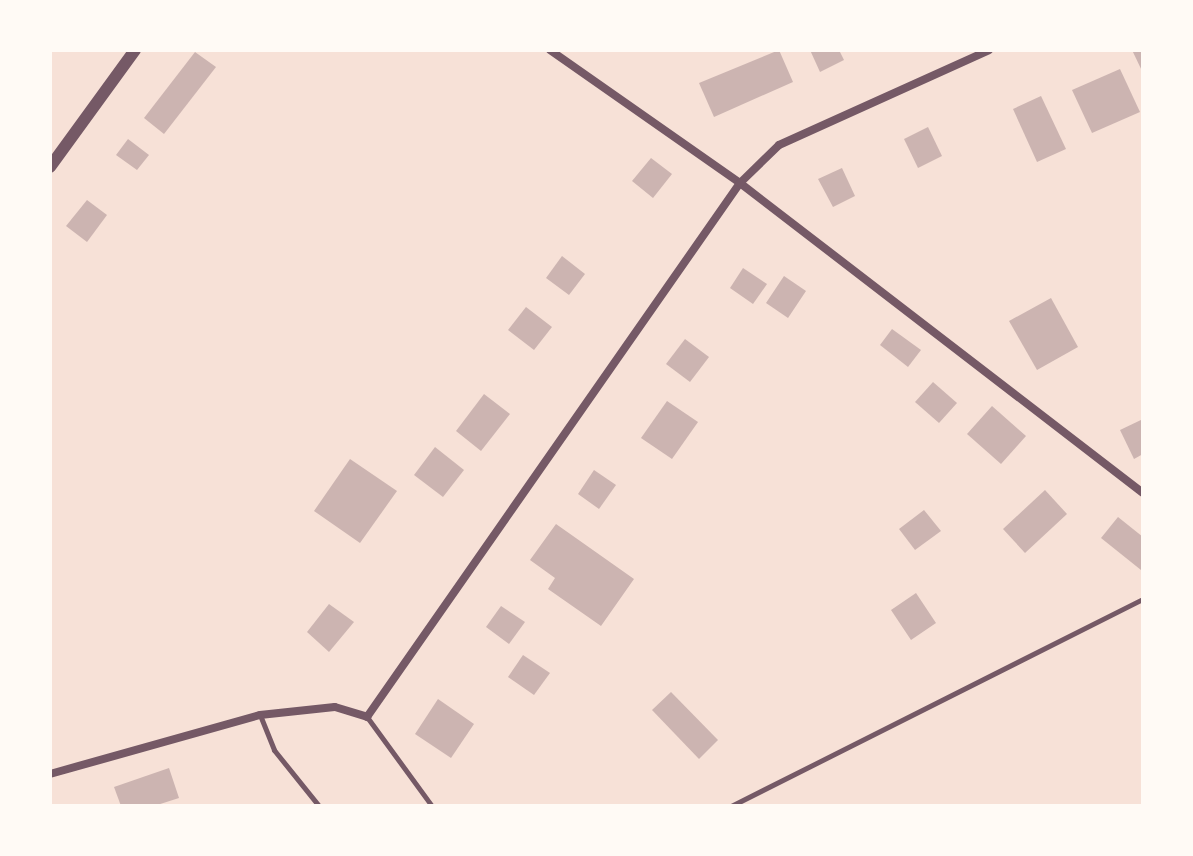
<!DOCTYPE html>
<style>
body{margin:0}
#map{position:relative;width:1193px;height:856px;overflow:hidden;background:#f7e1d7;font-family:Commissioner,sans-serif}
div>[style]{position:absolute}
[style*='--x']{left:calc(var(--x)*1px);top:calc(var(--y)*1px);width:calc(var(--w)*1px);rotate:calc(var(--a)*1deg)}
.building>*{inset:0;background:#ccb4b1}
.service>*{height:5px;margin:-2.5px;padding:0 2.5px;transform-origin:2.5px;border-radius:2.5px;background:#755966}
.minor>*{height:8px;margin:-4px;padding:0 4px;transform-origin:4px;border-radius:4px;background:#755966}
.tertiary>*{height:12px;margin:-6px;padding:0 6px;transform-origin:6px;border-radius:6px;background:#755966}
span{translate:-50% -50%;white-space:nowrap;text-align:center;line-height:1.15;-webkit-text-stroke:8px #fffaf5;paint-order:stroke}
.frame{position:absolute;inset:0;border:52px solid #fffaf5;pointer-events:none}
</style>
<div id="map">
<div class="building">
<i style="clip-path:polygon(779px 50px,793px 82px,714px 117px,699px 83px)"></i>
<i style="clip-path:polygon(810px 50px,839px 50px,844px 60px,820px 72px)"></i>
<i style="clip-path:polygon(1132px 50px,1143px 50px,1143px 73px)"></i>
<i style="clip-path:polygon(195px 52px,216px 67px,164px 134px,144px 118px)"></i>
<i style="clip-path:polygon(1120px 69px,1140px 112px,1092px 133px,1072px 90px)"></i>
<i style="clip-path:polygon(1041px 96px,1066px 149px,1037px 162px,1013px 109px)"></i>
<i style="clip-path:polygon(928px 127px,942px 156px,918px 168px,904px 139px)"></i>
<i style="clip-path:polygon(128px 139px,149px 155px,137px 170px,116px 155px)"></i>
<i style="clip-path:polygon(651px 158px,672px 174px,653px 198px,632px 181px)"></i>
<i style="clip-path:polygon(842px 168px,855px 196px,833px 207px,818px 179px)"></i>
<i style="clip-path:polygon(87px 200px,107px 215px,87px 242px,66px 226px)"></i>
<i style="clip-path:polygon(562px 256px,585px 274px,569px 295px,546px 278px)"></i>
<i style="clip-path:polygon(743px 268px,767px 284px,753px 304px,730px 288px)"></i>
<i style="clip-path:polygon(784px 276px,806px 291px,788px 318px,766px 303px)"></i>
<i style="clip-path:polygon(1051px 298px,1078px 347px,1037px 370px,1009px 321px)"></i>
<i style="clip-path:polygon(526px 307px,552px 327px,534px 350px,508px 330px)"></i>
<i style="clip-path:polygon(892px 329px,921px 350px,908px 367px,880px 345px)"></i>
<i style="clip-path:polygon(685px 339px,709px 357px,690px 382px,666px 364px)"></i>
<i style="clip-path:polygon(933px 382px,957px 403px,939px 423px,915px 402px)"></i>
<i style="clip-path:polygon(484px 394px,510px 414px,481px 451px,456px 431px)"></i>
<i style="clip-path:polygon(667px 401px,698px 422px,672px 459px,641px 438px)"></i>
<i style="clip-path:polygon(992px 406px,1026px 436px,1001px 464px,967px 434px)"></i>
<i style="clip-path:polygon(1143px 419px,1143px 454px,1134px 459px,1120px 430px)"></i>
<i style="clip-path:polygon(435px 447px,464px 470px,443px 497px,414px 475px)"></i>
<i style="clip-path:polygon(350px 459px,397px 491px,360px 543px,314px 511px)"></i>
<i style="clip-path:polygon(594px 470px,616px 485px,599px 509px,578px 494px)"></i>
<i style="clip-path:polygon(1045px 490px,1067px 514px,1025px 553px,1003px 529px)"></i>
<i style="clip-path:polygon(924px 510px,941px 531px,915px 550px,899px 529px)"></i>
<i style="clip-path:polygon(1118px 517px,1143px 537px,1141px 570px,1101px 538px)"></i>
<i style="clip-path:polygon(556px 524px,634px 579px,601px 626px,548px 589px,555px 578px,530px 560px)"></i>
<i style="clip-path:polygon(916px 593px,936px 623px,911px 640px,891px 610px)"></i>
<i style="clip-path:polygon(329px 604px,354px 622px,329px 652px,307px 632px)"></i>
<i style="clip-path:polygon(501px 606px,525px 622px,509px 644px,486px 627px)"></i>
<i style="clip-path:polygon(523px 655px,550px 673px,534px 695px,508px 677px)"></i>
<i style="clip-path:polygon(671px 692px,718px 740px,699px 759px,652px 710px)"></i>
<i style="clip-path:polygon(438px 699px,474px 724px,451px 758px,415px 734px)"></i>
<i style="clip-path:polygon(169px 768px,179px 798px,154px 806px,121px 806px,114px 787px)"></i>
</div>
<div class="service">
<i style="--x:260;--y:715;--w:38;--a:68"></i>
<i style="--x:274;--y:750;--w:72;--a:51.2"></i>
<i style="--x:367;--y:717;--w:110;--a:53.9"></i>
<i style="--x:731;--y:806;--w:461;--a:-26.7"></i>
</div>
<div class="minor">
<i style="--x:550;--y:50;--w:232;--a:35"></i>
<i style="--x:740;--y:183;--w:508;--a:37.57"></i>
<i style="--x:50;--y:774;--w:218;--a:-15.7"></i>
<i style="--x:260;--y:715;--w:75;--a:-6.1"></i>
<i style="--x:335;--y:707;--w:34;--a:17"></i>
<i style="--x:367;--y:717;--w:651;--a:-55.07"></i>
<i style="--x:740;--y:183;--w:54;--a:-44.3"></i>
<i style="--x:779;--y:145;--w:230;--a:-24.3"></i>
</div>
<div class="tertiary">
<i style="--x:50;--y:167;--w:145;--a:-54"></i>
</div>
<div class="frame"></div>
</div>
